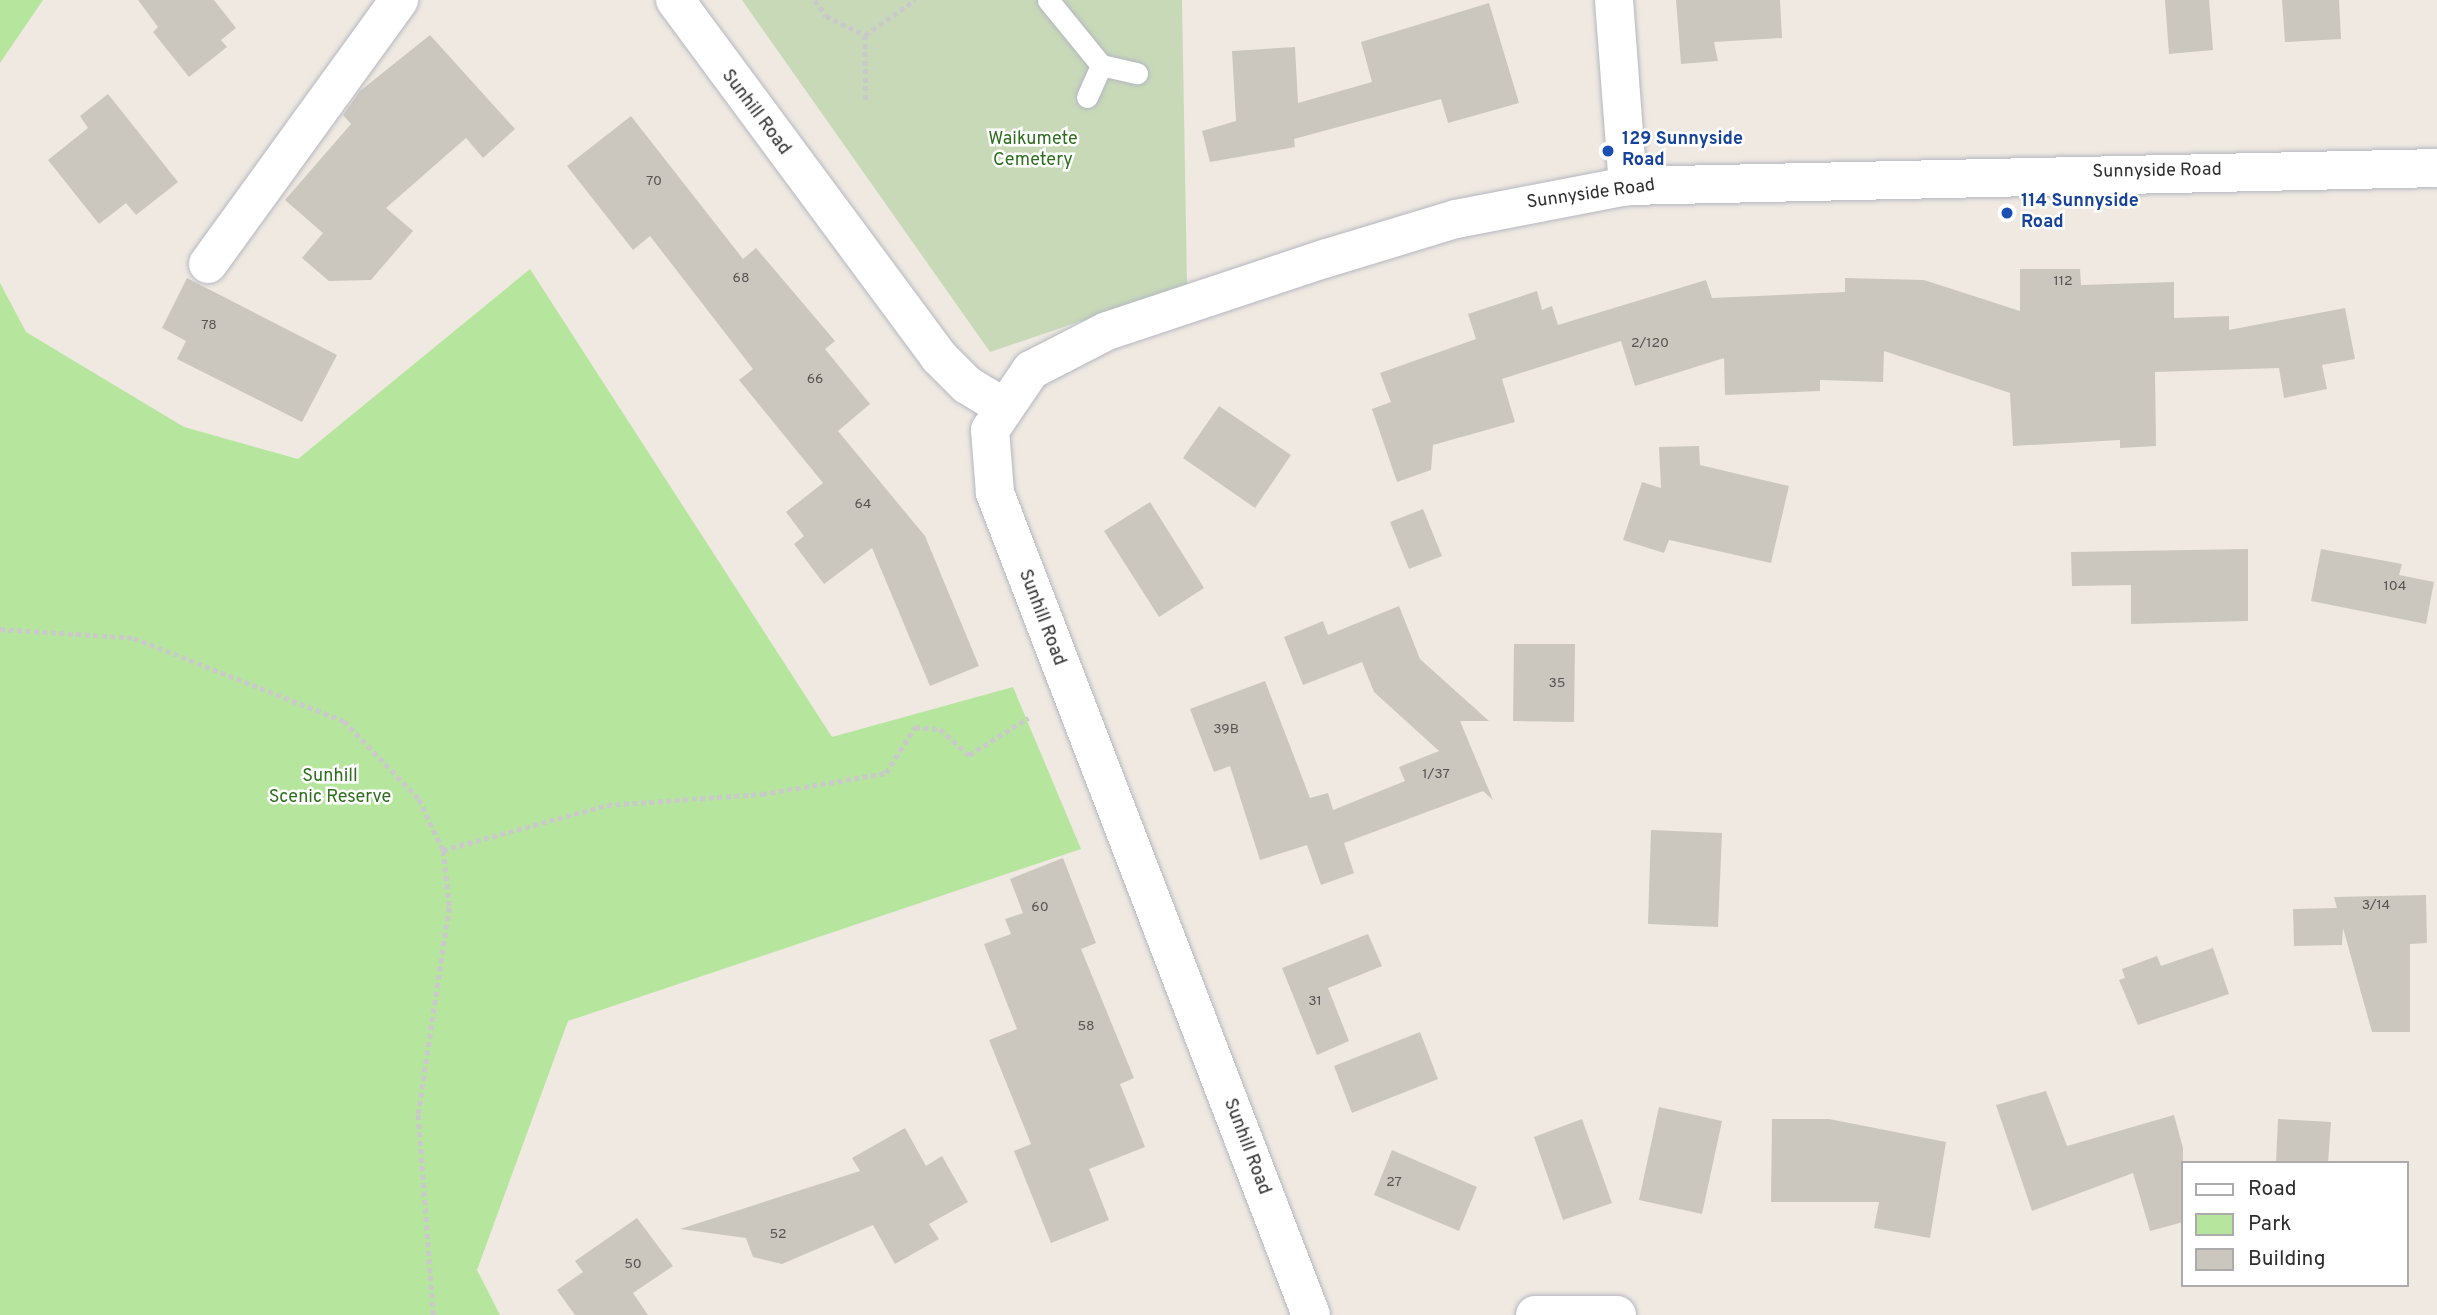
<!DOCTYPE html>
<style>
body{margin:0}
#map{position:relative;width:2437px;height:1315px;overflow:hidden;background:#efe9e1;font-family:Overpass,sans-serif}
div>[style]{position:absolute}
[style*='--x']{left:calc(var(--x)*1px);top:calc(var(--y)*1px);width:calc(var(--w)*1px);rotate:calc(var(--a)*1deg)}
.green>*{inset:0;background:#b6e59e}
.cemetery>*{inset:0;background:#c8d9b8}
.building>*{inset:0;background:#cbc7bf}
.path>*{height:4.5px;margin-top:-2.25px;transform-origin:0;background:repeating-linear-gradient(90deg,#c9c9c9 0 5px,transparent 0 8.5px)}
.roads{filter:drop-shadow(0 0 2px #b4b7c1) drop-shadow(0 0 2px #b4b7c1)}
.lane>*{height:21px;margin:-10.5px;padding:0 10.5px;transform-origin:10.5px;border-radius:10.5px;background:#fff}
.street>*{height:38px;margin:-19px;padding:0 19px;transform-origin:19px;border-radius:19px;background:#fff}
.secondary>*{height:38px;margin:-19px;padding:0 19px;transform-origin:19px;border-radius:19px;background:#fff}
.dots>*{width:19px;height:19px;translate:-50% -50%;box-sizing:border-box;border:4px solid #fff;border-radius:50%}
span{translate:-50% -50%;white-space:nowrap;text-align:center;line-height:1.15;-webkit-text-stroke:5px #fff;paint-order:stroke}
.number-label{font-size:14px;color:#555452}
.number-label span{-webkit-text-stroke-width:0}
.street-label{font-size:18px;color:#2e2e2e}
.park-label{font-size:18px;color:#2c6e1b}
.transit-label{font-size:18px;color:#164399;font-weight:700}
.left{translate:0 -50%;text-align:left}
.legend{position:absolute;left:2181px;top:1161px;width:228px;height:126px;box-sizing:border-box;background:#fff;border:2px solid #ababab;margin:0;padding:9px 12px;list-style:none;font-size:21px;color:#2e2e2e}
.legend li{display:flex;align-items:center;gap:14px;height:35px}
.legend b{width:35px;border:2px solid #ababab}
</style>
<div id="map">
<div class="green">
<i style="clip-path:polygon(0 0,43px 0,0 63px)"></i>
<i style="clip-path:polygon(530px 269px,832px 737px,1013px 687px,1081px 849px,568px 1021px,477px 1270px,500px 1315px,0 1315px,0 283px,26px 332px,184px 427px,298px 459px)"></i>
</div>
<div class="cemetery">
<i style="clip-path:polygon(742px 0,1182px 0,1187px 285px,990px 352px)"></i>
</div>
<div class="building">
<i style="clip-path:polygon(138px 0,214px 0,236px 28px,221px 40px,227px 47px,189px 77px,153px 32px,158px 27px)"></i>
<i style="clip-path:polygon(1676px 0,1780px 0,1782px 38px,1714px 42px,1718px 61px,1681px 64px)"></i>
<i style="clip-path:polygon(2165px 0,2209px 0,2213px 50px,2169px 54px)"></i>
<i style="clip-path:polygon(2282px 0,2339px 0,2341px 39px,2285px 42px)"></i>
<i style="clip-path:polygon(1489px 3px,1519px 103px,1448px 123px,1441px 99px,1294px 139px,1295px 147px,1210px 162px,1202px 131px,1236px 121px,1232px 51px,1295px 47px,1298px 103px,1372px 82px,1361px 42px)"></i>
<i style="clip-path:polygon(430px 35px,515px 129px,483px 158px,466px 138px,386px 208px,413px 231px,371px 280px,329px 281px,302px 258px,323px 233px,285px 200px,351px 124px,343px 115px,360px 91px)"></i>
<i style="clip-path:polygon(108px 94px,178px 182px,136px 215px,126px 203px,99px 224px,48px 160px,88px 128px,80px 116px)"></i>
<i style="clip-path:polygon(631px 116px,743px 259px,756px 248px,835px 341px,825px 349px,870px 404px,838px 431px,925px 536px,979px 666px,930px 686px,872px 548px,824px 584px,794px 544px,804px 536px,786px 512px,823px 483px,739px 380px,753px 369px,650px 236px,633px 250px,567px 166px)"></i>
<i style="clip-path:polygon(2020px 269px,2080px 269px,2081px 285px,2174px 282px,2174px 318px,2229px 316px,2229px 330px,2345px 308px,2355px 359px,2322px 365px,2327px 389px,2284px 398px,2279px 368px,2155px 372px,2156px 446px,2120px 448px,2120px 440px,2013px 446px,2010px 393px,1884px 351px,1883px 382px,1820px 380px,1820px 391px,1725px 395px,1724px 358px,1635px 386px,1621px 341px,1502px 379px,1515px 422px,1433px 445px,1431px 470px,1397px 482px,1372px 409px,1391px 402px,1380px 373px,1476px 339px,1468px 314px,1537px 291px,1542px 310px,1552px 306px,1558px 325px,1706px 280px,1712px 298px,1845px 292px,1845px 278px,1924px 280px,2020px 311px)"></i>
<i style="clip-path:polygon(187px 278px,337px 355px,302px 422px,177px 359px,186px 341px,162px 328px)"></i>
<i style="clip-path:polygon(1219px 406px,1291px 455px,1255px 508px,1183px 458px)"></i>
<i style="clip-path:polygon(1699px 446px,1700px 465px,1789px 486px,1771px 563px,1669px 540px,1664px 553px,1623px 540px,1642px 482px,1661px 488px,1659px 447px)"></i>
<i style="clip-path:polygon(1150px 502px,1204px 588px,1159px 617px,1104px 531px)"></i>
<i style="clip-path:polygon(1423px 509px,1442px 556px,1409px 569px,1390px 522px)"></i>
<i style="clip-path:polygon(2248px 549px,2248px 621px,2131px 624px,2131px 585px,2072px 586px,2071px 552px)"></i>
<i style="clip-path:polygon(2321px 549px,2402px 564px,2399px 575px,2434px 582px,2426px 624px,2311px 601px)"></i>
<i style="clip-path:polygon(1399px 606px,1420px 659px,1489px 721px,1460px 721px,1493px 800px,1483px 791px,1344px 843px,1354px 873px,1321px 885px,1307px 845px,1260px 860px,1230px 766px,1214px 772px,1190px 709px,1265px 681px,1310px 798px,1328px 793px,1333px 810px,1405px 781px,1399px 767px,1439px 751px,1374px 692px,1362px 662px,1303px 685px,1284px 637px,1323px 621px,1328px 635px)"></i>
<i style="clip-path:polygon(1514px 644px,1575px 644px,1574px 722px,1513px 721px)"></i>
<i style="clip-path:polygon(1651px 830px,1722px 833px,1718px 927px,1648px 924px)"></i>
<i style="clip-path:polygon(1063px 858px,1096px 943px,1081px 949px,1134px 1078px,1120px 1084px,1145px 1147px,1089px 1169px,1109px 1220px,1051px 1243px,1014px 1151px,1031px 1144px,989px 1040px,1017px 1029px,984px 944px,1011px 934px,1005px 919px,1023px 913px,1010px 879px)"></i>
<i style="clip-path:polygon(2426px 895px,2427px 943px,2410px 944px,2410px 1032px,2372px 1032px,2343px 928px,2342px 945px,2294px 946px,2293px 909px,2337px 908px,2334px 897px)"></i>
<i style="clip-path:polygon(1368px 934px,1382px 966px,1328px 988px,1349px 1041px,1317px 1055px,1282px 968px)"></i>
<i style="clip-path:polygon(2213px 948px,2229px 994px,2138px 1025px,2119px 980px,2125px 978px,2122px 969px,2157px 956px,2161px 966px)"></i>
<i style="clip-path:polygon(1420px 1032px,1438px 1079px,1352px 1113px,1334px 1066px)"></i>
<i style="clip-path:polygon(2046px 1091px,2067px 1146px,2174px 1115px,2183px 1148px,2183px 1222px,2150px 1231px,2133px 1173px,2032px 1211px,1996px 1105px)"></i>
<i style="clip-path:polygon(1659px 1107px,1722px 1121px,1702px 1214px,1639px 1200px)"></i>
<i style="clip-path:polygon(1582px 1119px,1612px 1203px,1563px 1220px,1534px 1137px)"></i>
<i style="clip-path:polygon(1772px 1119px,1829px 1119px,1946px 1142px,1930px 1238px,1874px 1228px,1879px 1202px,1771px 1202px)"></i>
<i style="clip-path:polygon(2278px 1119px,2331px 1122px,2328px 1163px,2276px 1163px)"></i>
<i style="clip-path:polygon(905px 1128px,926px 1166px,942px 1156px,968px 1202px,929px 1224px,939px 1239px,895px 1264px,873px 1225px,782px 1264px,753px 1257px,746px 1238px,680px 1229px,860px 1171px,852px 1158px)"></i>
<i style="clip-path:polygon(1392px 1150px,1477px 1187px,1459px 1231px,1374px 1195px)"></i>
<i style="clip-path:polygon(637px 1218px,673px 1266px,633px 1293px,648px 1315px,575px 1315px,557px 1290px,583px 1272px,575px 1261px)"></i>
</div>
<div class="path">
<i style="--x:815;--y:0;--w:19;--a:55"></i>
<i style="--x:826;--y:16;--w:43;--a:26"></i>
<i style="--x:865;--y:35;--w:61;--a:-35"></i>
<i style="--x:865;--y:35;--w:65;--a:89.1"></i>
<i style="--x:0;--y:629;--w:134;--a:3.8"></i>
<i style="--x:134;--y:638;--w:226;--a:21.6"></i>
<i style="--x:344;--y:721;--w:108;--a:46.1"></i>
<i style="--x:419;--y:799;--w:56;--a:64.8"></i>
<i style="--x:443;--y:850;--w:170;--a:-15.3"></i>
<i style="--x:607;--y:805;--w:155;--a:-4.1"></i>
<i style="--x:762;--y:794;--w:126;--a:-9.6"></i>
<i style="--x:886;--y:773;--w:54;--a:-57.8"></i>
<i style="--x:915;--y:727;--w:25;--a:5"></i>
<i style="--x:940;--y:729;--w:39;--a:42"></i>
<i style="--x:969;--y:755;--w:70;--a:-32.1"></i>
<i style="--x:433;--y:1315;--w:202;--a:-94.3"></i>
<i style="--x:418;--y:1114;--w:210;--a:-81.5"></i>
<i style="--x:449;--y:906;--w:56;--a:-96.1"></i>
</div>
<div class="roads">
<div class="lane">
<i style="--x:1048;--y:0;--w:84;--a:50.8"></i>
<i style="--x:1101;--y:65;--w:37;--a:13"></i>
<i style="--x:1087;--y:97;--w:35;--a:-66"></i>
</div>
<div class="street">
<i style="--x:675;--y:0;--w:444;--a:53.5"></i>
<i style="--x:939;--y:357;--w:40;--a:45"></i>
<i style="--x:967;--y:385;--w:41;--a:31"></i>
<i style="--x:1614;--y:0;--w:187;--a:85.7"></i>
<i style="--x:208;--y:264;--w:326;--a:-54.1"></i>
<i style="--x:1535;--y:1315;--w:82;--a:0"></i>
</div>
<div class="secondary">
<i style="--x:1311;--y:1315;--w:881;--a:-111.03"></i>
<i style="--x:995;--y:493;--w:63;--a:-94.5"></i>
<i style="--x:990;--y:430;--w:73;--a:-55.7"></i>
<i style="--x:1031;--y:370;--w:85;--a:-27.2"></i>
<i style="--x:1107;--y:331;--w:229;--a:-18.4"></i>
<i style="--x:1324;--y:259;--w:138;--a:-16.9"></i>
<i style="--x:1456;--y:219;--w:175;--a:-10.9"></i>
<i style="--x:1628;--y:186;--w:809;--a:-1.27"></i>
</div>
</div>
<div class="dots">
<i style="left:1608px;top:151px;background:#1a4fb4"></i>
<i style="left:2007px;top:213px;background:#1a4fb4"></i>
</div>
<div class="number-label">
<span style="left:654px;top:182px">70</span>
<span style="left:741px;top:279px">68</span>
<span style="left:2063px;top:282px">112</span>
<span style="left:209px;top:326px">78</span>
<span style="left:1650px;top:344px">2/120</span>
<span style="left:815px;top:380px">66</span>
<span style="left:863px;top:505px">64</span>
<span style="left:2395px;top:587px">104</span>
<span style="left:1557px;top:684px">35</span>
<span style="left:1226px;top:730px">39B</span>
<span style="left:1436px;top:775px">1/37</span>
<span style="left:2376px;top:906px">3/14</span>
<span style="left:1040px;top:908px">60</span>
<span style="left:1315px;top:1002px">31</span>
<span style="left:1086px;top:1027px">58</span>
<span style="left:1394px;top:1183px">27</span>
<span style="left:778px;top:1235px">52</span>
<span style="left:633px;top:1265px">50</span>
</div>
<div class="street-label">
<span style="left:755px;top:113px;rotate:53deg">Sunhill Road</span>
<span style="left:2157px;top:172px;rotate:-1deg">Sunnyside Road</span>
<span style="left:1591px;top:195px;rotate:-8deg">Sunnyside Road</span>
<span style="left:1041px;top:618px;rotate:69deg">Sunhill Road</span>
<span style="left:1246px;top:1147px;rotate:69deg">Sunhill Road</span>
</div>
<div class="park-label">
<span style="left:1033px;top:151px">Waikumete<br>Cemetery</span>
<span style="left:330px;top:788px">Sunhill<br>Scenic Reserve</span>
</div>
<div class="transit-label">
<span class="left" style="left:1622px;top:151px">129 Sunnyside<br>Road</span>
<span class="left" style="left:2021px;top:213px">114 Sunnyside<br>Road</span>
</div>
<ul class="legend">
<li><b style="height:9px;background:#fff"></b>Road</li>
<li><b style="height:19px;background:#b6e59e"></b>Park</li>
<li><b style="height:19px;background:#cbc7bf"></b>Building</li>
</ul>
</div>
